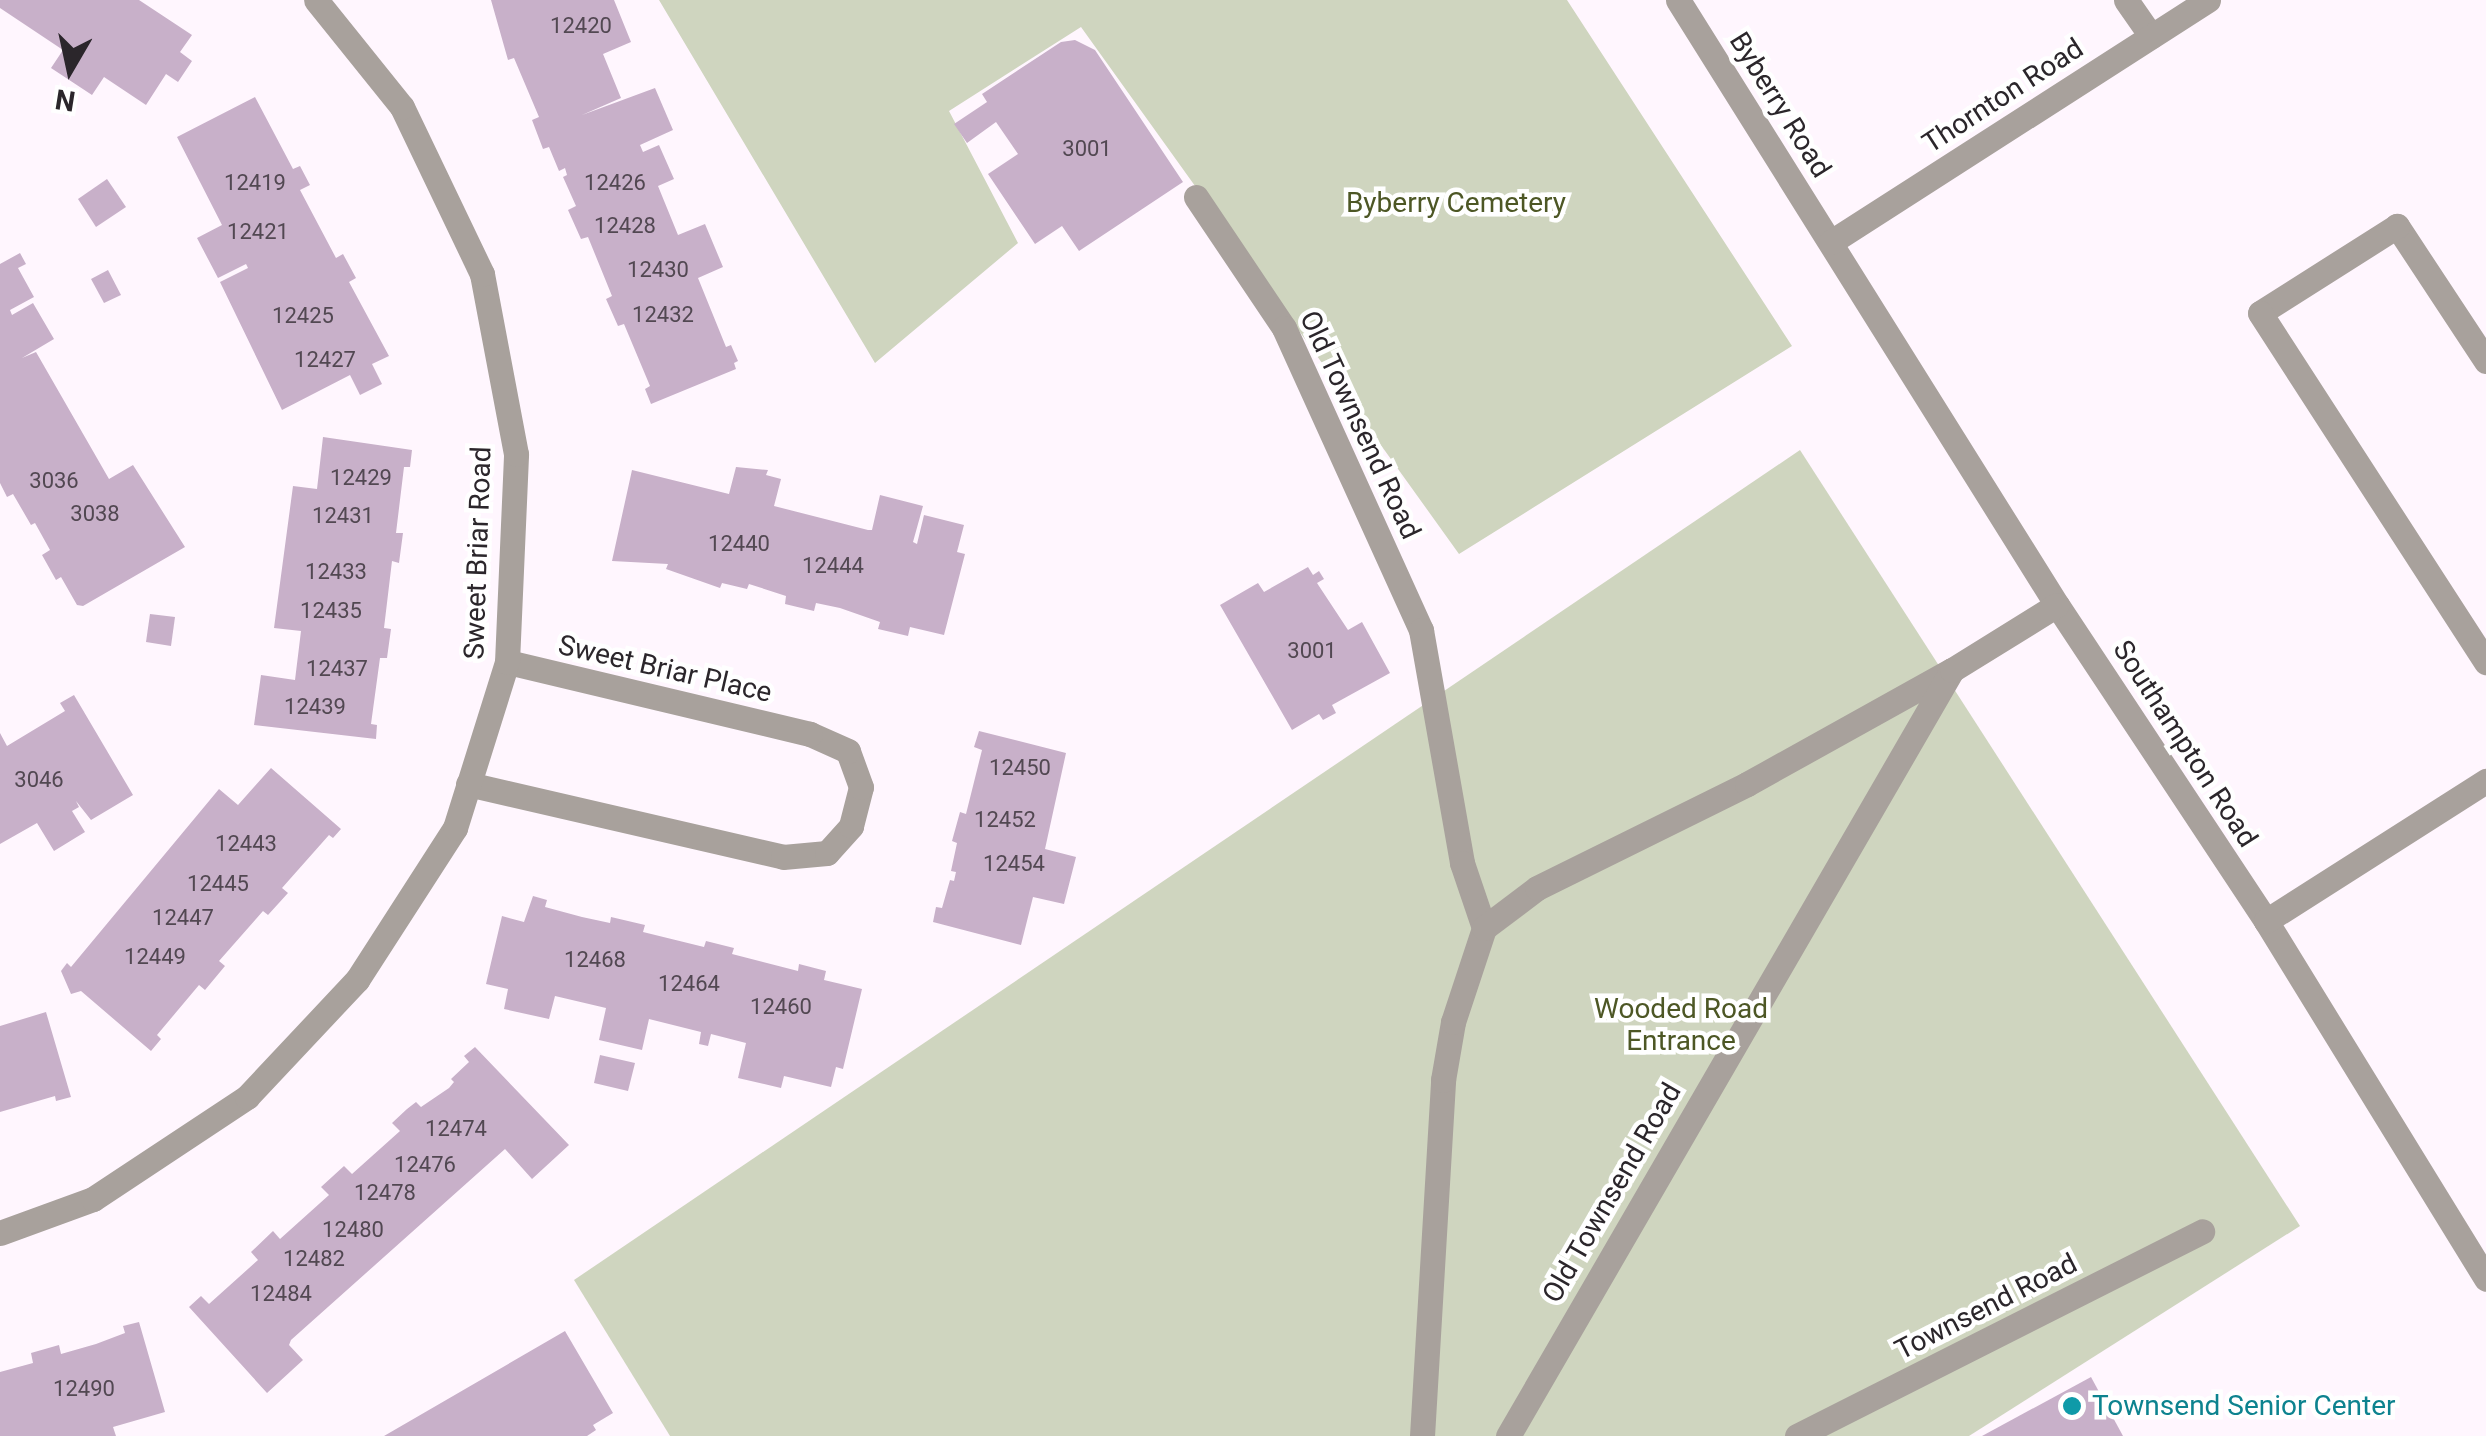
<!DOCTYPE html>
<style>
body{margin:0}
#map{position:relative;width:2486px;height:1436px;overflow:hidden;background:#fff6fe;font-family:Roboto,sans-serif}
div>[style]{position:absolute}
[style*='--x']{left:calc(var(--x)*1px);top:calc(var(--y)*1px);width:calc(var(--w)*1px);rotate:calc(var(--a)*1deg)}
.green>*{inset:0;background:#cfd5bf}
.building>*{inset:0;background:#c8b0c9}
.minor>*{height:25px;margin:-12.5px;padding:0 12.5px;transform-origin:12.5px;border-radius:12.5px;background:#a8a19c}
.dots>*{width:28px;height:28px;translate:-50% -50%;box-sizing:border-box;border:5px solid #fff;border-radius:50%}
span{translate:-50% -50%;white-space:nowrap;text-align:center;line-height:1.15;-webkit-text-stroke:9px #fff;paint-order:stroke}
.number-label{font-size:22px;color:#524852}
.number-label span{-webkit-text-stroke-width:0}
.street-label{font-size:28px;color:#2b262b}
.park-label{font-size:28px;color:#4d5725}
.culture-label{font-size:28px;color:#0d838f}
.left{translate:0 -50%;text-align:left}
.north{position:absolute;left:20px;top:20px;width:100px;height:100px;-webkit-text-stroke:8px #fff;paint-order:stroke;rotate:189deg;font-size:28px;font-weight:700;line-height:40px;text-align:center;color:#2b262b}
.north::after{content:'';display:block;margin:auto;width:35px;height:45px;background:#2b262b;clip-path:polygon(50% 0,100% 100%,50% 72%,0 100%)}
</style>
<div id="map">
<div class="green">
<i style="clip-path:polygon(659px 0,1567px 0,1792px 346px,1459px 554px,1081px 27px,949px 111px,1018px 243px,875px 363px)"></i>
<i style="clip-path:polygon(1800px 450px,2300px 1226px,1969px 1436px,670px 1436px,574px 1280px)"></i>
</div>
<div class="building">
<i style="clip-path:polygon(0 0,139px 0,192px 35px,180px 52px,192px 61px,178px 82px,166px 74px,146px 105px,104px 77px,92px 95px,51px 68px,63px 50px,0 8px)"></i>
<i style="clip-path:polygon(491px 0,614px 0,631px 42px,603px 54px,621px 98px,582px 115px,655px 88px,673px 130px,640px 145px,643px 152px,659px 145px,674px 179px,658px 186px,678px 235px,705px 224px,723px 267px,698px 278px,726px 347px,731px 345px,738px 361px,734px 363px,736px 369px,651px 404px,645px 389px,650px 386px,624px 324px,618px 326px,606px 299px,612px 296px,588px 237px,581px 239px,568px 210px,576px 206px,563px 177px,567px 175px,565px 168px,559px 171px,549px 147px,543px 149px,532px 120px,539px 117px,514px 58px,508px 60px)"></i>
<i style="clip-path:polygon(1075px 40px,1095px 50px,1183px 182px,1079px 251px,1062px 226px,1035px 244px,988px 174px,1018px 154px,996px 122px,967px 143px,954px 124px,987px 102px,982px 94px,1061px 42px)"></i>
<i style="clip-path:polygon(255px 97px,293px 169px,300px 166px,310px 185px,300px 190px,336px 258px,343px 254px,356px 278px,349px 282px,389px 356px,372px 364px,382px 384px,360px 395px,350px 375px,282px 410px,220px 282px,248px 268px,246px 264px,218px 278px,197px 238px,222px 225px,177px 137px)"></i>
<i style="clip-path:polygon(107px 179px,126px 207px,96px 227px,78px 199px)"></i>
<i style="clip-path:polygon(20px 253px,26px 264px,18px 268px,34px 297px,10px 310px,12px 315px,33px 303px,54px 339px,22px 358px,36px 352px,109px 479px,133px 465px,185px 547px,83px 606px,77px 605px,61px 577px,56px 580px,42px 555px,50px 550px,35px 523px,31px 525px,13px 494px,7px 497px,0 483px,0 264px)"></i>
<i style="clip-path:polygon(108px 270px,121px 295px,104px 303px,91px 279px)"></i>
<i style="clip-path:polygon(323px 437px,412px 450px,410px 467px,404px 467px,396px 533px,403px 533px,399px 563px,392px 561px,384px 628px,391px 629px,387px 658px,380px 658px,371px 724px,377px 725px,376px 739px,254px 725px,261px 675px,295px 680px,301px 631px,274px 628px,293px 486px,317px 489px)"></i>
<i style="clip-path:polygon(736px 467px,768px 470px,766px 475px,781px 479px,774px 506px,868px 530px,872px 530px,880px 495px,923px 506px,913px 542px,917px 544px,924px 515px,964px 525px,957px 552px,965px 554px,944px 635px,910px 627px,908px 636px,878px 629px,880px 622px,840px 608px,816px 603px,814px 611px,785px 604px,786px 596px,749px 584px,747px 589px,722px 583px,720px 588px,666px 569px,668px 564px,612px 561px,632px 470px,729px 494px)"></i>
<i style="clip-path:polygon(1308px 567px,1313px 575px,1319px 571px,1324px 579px,1317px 583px,1348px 630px,1362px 622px,1390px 673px,1332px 705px,1336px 713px,1323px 720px,1319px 714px,1292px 730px,1220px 605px,1258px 583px,1264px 592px)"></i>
<i style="clip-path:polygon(150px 614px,175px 617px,171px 646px,146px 642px)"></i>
<i style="clip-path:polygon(74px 695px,133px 795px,91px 820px,76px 801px,79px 807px,72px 811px,85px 832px,54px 851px,37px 823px,0 844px,0 733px,7px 746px,65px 711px,60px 703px)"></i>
<i style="clip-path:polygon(979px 731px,1066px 753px,1045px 849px,1076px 857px,1064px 904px,1033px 897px,1021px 945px,933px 922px,936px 907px,942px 908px,950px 880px,954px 881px,956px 872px,951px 871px,957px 843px,952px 841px,960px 812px,966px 814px,982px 750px,974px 747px)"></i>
<i style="clip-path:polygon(271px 768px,341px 829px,333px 838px,329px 835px,282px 888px,288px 893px,268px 915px,263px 911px,219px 961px,225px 966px,205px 990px,199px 985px,157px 1035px,161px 1039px,151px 1051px,81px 991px,71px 994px,61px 971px,67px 963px,71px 967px,219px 789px,238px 805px)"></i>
<i style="clip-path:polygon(533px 896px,547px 900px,545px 907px,582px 917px,610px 923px,611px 917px,645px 925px,643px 932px,704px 947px,706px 941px,734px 948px,732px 954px,798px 971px,799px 964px,826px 971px,824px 980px,862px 989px,843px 1069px,836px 1067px,831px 1087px,784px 1076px,781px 1088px,738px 1078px,746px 1043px,711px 1034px,708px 1046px,699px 1044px,701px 1032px,649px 1019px,642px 1050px,599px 1040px,606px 1008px,555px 996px,549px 1019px,504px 1009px,508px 989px,486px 984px,502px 916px,524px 922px)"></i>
<i style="clip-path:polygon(46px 1012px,71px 1097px,56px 1101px,55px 1096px,0 1112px,0 1026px)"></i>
<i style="clip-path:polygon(475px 1047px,569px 1145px,532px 1179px,505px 1149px,291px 1340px,289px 1345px,303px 1360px,267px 1393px,189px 1307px,201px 1296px,209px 1304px,258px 1260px,251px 1252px,273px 1231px,280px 1239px,329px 1195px,321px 1187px,344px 1166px,352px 1174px,400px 1131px,392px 1123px,407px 1109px,416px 1102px,421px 1107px,449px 1088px,454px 1082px,451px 1079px,469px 1062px,464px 1056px)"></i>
<i style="clip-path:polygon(600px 1055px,635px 1063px,628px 1091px,594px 1083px)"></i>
<i style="clip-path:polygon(139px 1322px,165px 1412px,113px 1427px,116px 1436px,0 1436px,0 1372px,33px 1363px,31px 1353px,59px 1345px,61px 1354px,96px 1344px,125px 1333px,123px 1326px)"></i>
<i style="clip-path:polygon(565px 1331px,613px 1413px,593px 1425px,596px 1430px,587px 1436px,384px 1436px)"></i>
<i style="clip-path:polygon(2091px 1377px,2123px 1436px,1982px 1436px)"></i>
</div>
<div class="minor">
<i style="--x:1678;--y:0;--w:714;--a:57.94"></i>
<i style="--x:2057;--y:605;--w:379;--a:56.5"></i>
<i style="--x:2266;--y:921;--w:420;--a:58.4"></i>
<i style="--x:2126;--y:0;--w:44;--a:55.2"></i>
<i style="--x:1196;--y:197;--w:158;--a:56.1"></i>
<i style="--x:1284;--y:328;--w:332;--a:65.6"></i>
<i style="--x:1421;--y:630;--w:237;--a:80"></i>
<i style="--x:1462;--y:863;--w:69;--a:71.3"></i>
<i style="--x:1831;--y:242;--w:448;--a:-32.7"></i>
<i style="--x:2486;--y:361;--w:162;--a:-123.4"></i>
<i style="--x:2397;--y:226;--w:162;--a:147.6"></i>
<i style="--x:2260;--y:313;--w:416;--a:57.1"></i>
<i style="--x:468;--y:784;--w:323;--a:13"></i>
<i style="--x:783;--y:857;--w:44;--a:-5.2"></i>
<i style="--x:827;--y:853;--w:36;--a:-48"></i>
<i style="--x:851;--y:826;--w:40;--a:-75.6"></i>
<i style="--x:861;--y:787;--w:38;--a:-110"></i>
<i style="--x:848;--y:751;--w:42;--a:-155.9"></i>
<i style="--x:810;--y:734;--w:311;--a:-166.6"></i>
<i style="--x:2266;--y:921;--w:261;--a:-32.5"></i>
<i style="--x:0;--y:1233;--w:99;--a:-20.1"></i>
<i style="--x:93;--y:1199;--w:185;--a:-33.5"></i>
<i style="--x:247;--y:1097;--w:161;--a:-46.8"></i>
<i style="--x:357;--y:980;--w:181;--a:-57.2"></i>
<i style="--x:455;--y:828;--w:174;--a:-72.6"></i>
<i style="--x:507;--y:662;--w:208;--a:-87.5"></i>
<i style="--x:516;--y:454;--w:183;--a:-100.7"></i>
<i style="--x:482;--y:274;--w:185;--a:-115.6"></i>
<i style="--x:402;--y:107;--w:137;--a:-128.8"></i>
<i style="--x:1422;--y:1436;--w:357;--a:-86.6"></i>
<i style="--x:1443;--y:1080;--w:59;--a:-80.2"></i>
<i style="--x:1453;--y:1022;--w:99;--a:-71.7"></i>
<i style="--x:1484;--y:928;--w:66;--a:-37"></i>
<i style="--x:1537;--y:888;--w:234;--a:-26.3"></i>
<i style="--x:1747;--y:784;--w:235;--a:-29.1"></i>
<i style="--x:1508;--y:1436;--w:885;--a:-59.9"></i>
<i style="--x:1952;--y:670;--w:123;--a:-31.8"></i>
<i style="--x:1797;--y:1436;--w:454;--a:-26.8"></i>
</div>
<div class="dots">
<i style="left:2072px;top:1406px;background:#0f9aa8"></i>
</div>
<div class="number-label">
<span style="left:581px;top:26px">12420</span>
<span style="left:1087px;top:149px">3001</span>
<span style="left:255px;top:183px">12419</span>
<span style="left:615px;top:183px">12426</span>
<span style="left:625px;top:226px">12428</span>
<span style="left:258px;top:232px">12421</span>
<span style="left:658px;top:270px">12430</span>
<span style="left:663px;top:315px">12432</span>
<span style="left:303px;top:316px">12425</span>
<span style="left:325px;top:360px">12427</span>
<span style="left:361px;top:478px">12429</span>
<span style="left:54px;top:481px">3036</span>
<span style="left:95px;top:514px">3038</span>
<span style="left:343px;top:516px">12431</span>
<span style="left:739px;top:544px">12440</span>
<span style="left:833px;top:566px">12444</span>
<span style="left:336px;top:572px">12433</span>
<span style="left:331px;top:611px">12435</span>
<span style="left:1312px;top:651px">3001</span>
<span style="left:337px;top:669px">12437</span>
<span style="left:315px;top:707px">12439</span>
<span style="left:1020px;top:768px">12450</span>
<span style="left:39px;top:780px">3046</span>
<span style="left:1005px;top:820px">12452</span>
<span style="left:246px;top:844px">12443</span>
<span style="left:1014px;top:864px">12454</span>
<span style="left:218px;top:884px">12445</span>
<span style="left:183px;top:918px">12447</span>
<span style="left:155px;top:957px">12449</span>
<span style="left:595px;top:960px">12468</span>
<span style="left:689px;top:984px">12464</span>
<span style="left:781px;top:1007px">12460</span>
<span style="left:456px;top:1129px">12474</span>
<span style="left:425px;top:1165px">12476</span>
<span style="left:385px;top:1193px">12478</span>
<span style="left:353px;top:1230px">12480</span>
<span style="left:314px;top:1259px">12482</span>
<span style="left:281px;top:1294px">12484</span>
<span style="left:84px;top:1389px">12490</span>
</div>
<div class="street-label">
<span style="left:2003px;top:96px;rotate:-33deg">Thornton Road</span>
<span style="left:1780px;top:105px;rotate:58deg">Byberry Road</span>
<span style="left:1360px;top:425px;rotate:65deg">Old Townsend Road</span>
<span style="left:478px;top:553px;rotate:-88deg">Sweet Briar Road</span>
<span style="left:665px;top:669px;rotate:13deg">Sweet Briar Place</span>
<span style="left:2185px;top:744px;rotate:57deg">Southampton Road</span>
<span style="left:1612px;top:1193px;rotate:-60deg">Old Townsend Road</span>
<span style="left:1986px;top:1307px;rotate:-27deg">Townsend Road</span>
</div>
<div class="park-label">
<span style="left:1456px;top:203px">Byberry Cemetery</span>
<span style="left:1681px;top:1025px">Wooded Road<br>Entrance</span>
</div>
<div class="culture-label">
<span class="left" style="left:2092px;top:1406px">Townsend Senior Center</span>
</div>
<div class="north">N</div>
</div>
